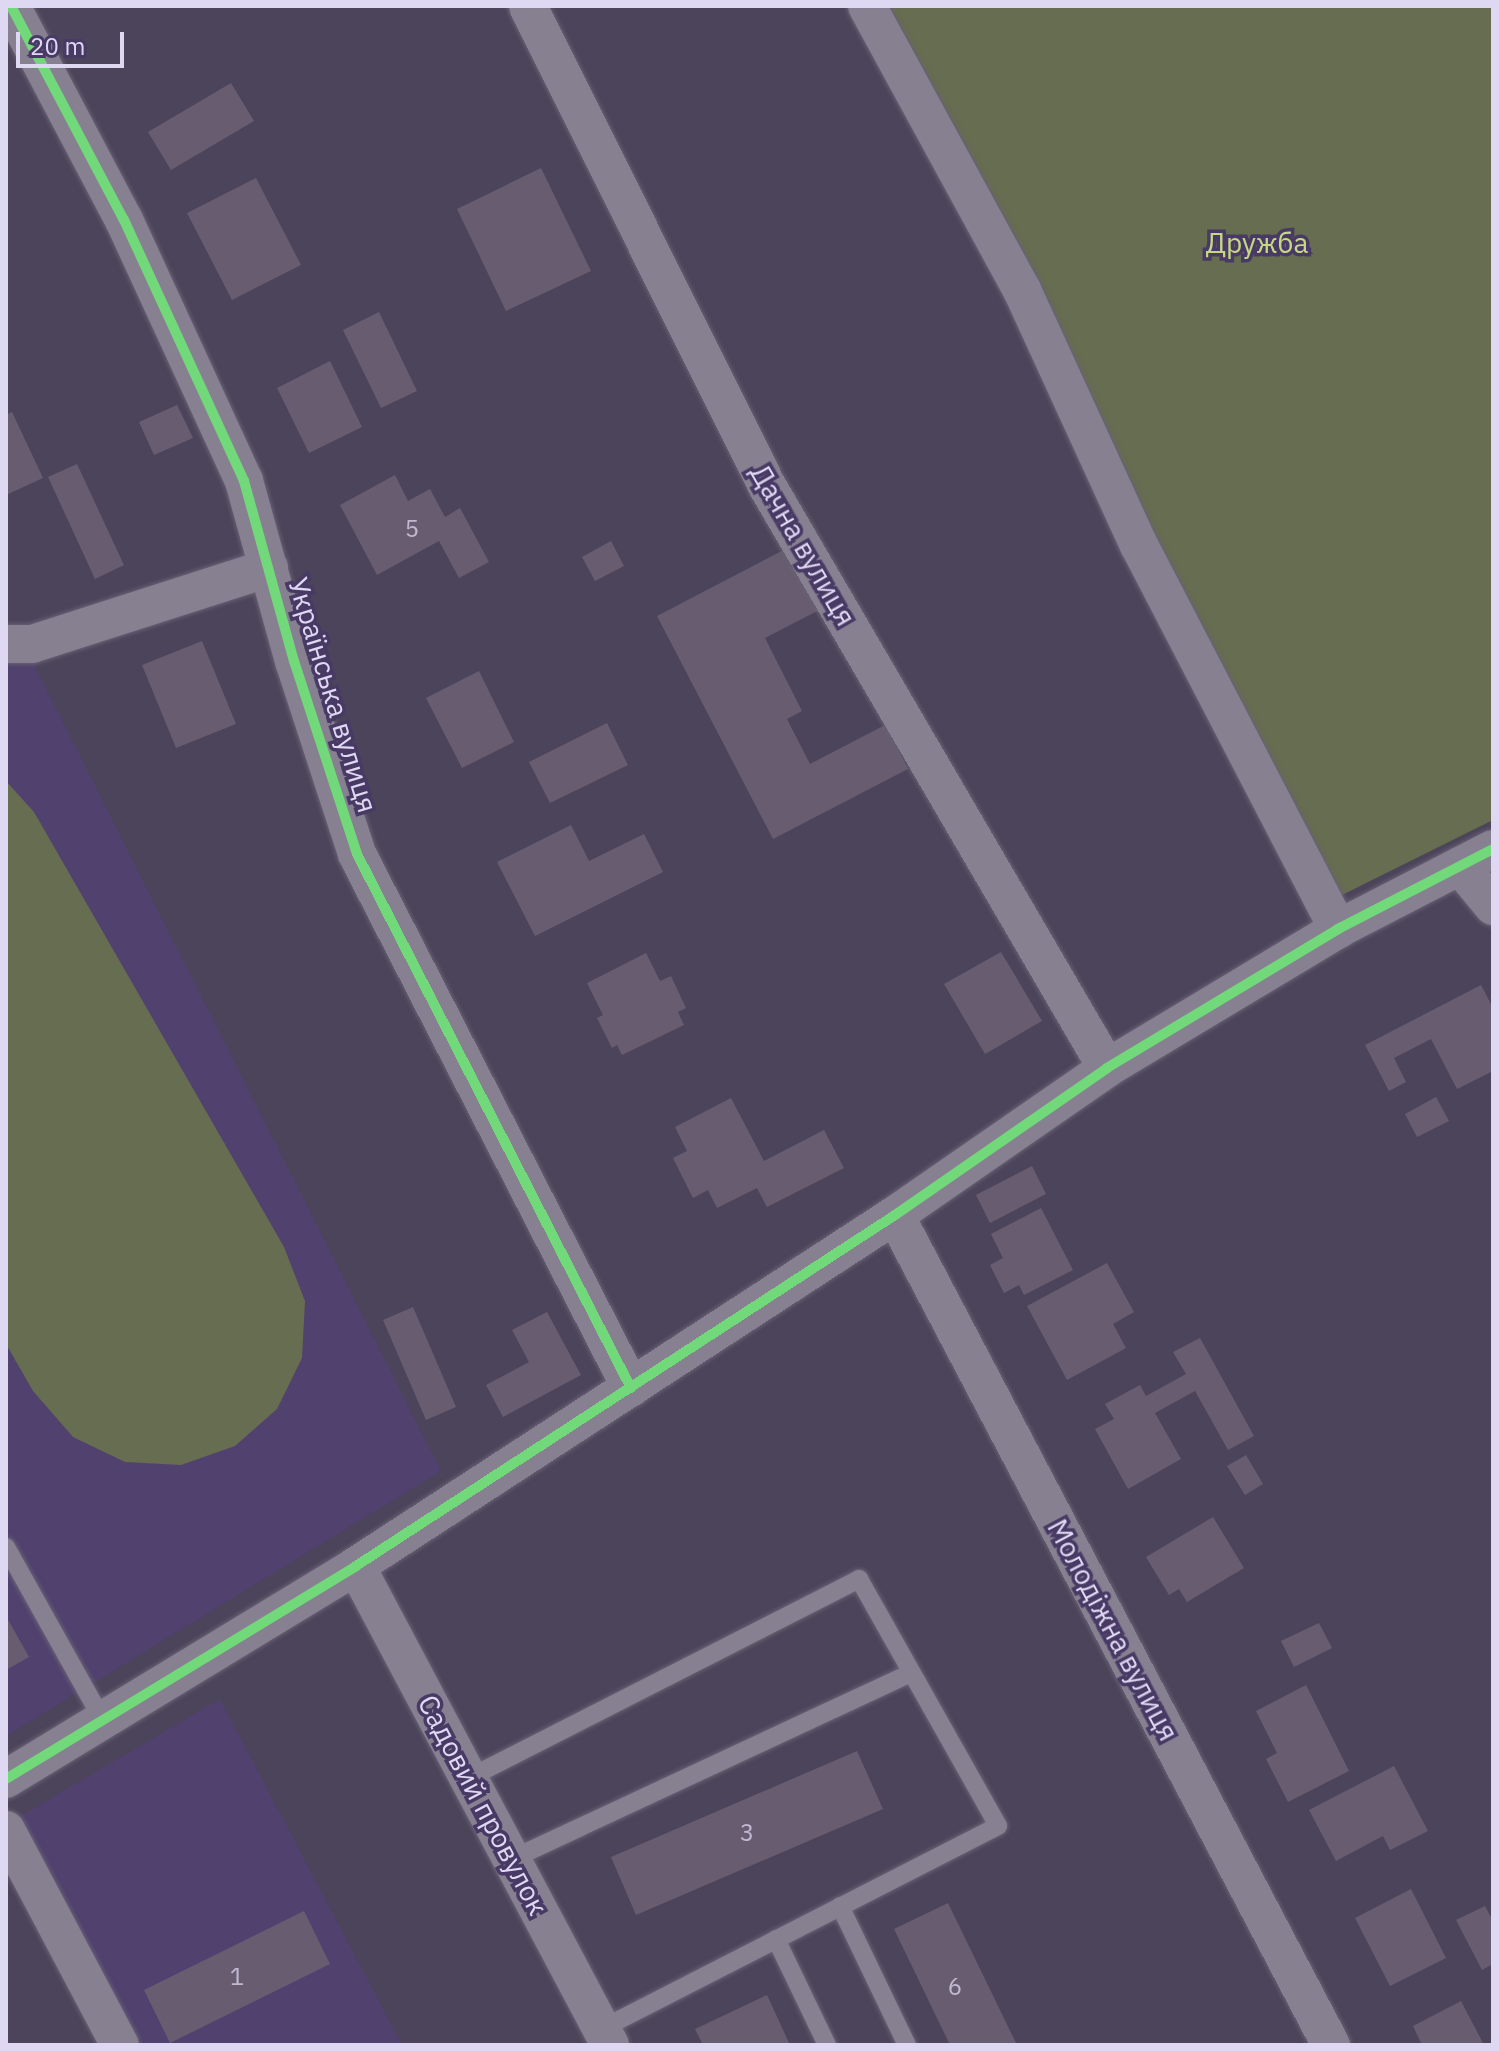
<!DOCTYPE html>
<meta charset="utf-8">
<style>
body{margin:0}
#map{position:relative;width:1499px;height:2051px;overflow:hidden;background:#4c445a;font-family:"IBM Plex Sans",sans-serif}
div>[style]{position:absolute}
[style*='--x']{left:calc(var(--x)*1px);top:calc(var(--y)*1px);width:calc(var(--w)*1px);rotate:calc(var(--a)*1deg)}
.built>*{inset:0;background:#50416e}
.green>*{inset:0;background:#676d50}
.building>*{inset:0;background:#685d70}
.roads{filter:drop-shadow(0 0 2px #686175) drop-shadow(0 0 2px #686175)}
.service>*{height:18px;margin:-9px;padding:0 9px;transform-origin:9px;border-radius:9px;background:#868091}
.minor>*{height:38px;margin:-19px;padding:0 19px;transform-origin:19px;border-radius:19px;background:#868091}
.cycleway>*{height:10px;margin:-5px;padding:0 5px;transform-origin:5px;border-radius:5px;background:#71d979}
span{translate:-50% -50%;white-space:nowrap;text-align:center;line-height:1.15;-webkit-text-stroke:7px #483a64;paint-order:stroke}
.number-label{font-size:24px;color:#c1b9d2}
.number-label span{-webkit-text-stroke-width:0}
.park-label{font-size:28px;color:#c6d881}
.street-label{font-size:28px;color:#dfd8f2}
.frame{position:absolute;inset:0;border:8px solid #dfd8f2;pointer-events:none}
.scale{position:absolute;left:16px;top:32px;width:108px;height:36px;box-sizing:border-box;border:4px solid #dfd8f2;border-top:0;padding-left:10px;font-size:24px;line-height:28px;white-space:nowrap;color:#dfd8f2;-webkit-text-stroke:6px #483a64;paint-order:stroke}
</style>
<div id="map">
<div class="built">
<i style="clip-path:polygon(6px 655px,31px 659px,441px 1471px,6px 1736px)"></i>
<i style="clip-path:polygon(220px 1699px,402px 2045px,134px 2045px,17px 1818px)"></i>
</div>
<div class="green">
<i style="clip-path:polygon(860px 6px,1493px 6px,1493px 820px,1342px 895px)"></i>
<i style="clip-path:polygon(6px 781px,34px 812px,284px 1247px,305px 1301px,302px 1358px,277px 1409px,235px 1446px,181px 1465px,125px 1462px,73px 1437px,33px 1391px,6px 1344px)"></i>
</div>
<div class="building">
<i style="clip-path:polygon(231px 83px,254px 121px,171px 170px,148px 132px)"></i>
<i style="clip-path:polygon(541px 168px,591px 271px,506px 311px,457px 209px)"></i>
<i style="clip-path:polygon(256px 178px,301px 265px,232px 300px,187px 213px)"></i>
<i style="clip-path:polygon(379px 312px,417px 391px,381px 408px,343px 330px)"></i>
<i style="clip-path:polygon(330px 361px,362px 427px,309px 453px,277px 388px)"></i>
<i style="clip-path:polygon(177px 405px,193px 438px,154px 455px,139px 422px)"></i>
<i style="clip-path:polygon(12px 412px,43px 478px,6px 495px,6px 415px)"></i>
<i style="clip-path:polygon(77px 464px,124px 565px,95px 579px,48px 477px)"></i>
<i style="clip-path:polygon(395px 475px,408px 501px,430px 489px,445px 517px,460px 508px,489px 562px,459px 578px,439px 541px,377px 575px,340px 505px)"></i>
<i style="clip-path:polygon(611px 541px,624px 566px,595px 581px,582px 557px)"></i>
<i style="clip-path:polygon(793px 545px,825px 607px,765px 638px,802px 711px,787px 719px,810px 764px,885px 725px,908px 769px,773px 839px,657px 616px)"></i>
<i style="clip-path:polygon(202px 641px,236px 724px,176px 748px,142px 665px)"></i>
<i style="clip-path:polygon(479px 671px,514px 742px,462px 768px,426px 698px)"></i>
<i style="clip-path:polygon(607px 723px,628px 765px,550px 803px,529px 762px)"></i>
<i style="clip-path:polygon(571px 825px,589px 861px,644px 834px,663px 872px,535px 936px,497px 862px)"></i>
<i style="clip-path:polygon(1001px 952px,1042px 1021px,985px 1054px,944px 984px)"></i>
<i style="clip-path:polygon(646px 953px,660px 981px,671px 976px,686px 1008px,678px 1012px,684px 1025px,622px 1055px,617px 1045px,612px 1048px,597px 1018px,603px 1015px,587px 983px)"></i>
<i style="clip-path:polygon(1481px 985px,1493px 1008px,1493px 1071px,1457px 1089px,1431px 1039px,1394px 1058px,1406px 1082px,1389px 1091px,1365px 1045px)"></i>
<i style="clip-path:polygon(1436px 1097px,1449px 1121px,1417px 1137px,1405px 1114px)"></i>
<i style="clip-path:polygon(731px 1098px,764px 1161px,824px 1130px,844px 1168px,767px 1207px,757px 1188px,717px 1208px,708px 1190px,693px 1198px,673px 1158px,687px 1151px,675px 1127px)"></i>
<i style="clip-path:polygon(1032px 1166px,1046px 1194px,990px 1223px,976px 1195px)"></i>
<i style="clip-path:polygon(1041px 1208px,1073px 1270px,1024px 1295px,1019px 1285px,1004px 1293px,990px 1265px,1003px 1258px,991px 1234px)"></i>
<i style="clip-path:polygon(1107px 1263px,1134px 1312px,1113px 1324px,1126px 1348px,1067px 1380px,1027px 1306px)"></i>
<i style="clip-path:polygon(413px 1307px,456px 1407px,426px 1420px,383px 1320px)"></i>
<i style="clip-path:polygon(547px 1312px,581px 1375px,503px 1417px,486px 1385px,529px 1362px,512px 1330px)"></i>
<i style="clip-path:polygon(1200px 1338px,1254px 1436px,1228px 1450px,1195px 1391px,1155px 1413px,1181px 1459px,1128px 1489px,1095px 1429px,1114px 1419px,1105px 1404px,1140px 1385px,1146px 1396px,1186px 1374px,1173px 1352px)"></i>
<i style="clip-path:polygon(1246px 1455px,1263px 1484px,1245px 1495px,1227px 1466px)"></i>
<i style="clip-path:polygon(1213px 1517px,1244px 1568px,1187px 1602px,1179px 1589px,1169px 1595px,1146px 1557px)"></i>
<i style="clip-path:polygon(6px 1616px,29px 1657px,6px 1670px)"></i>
<i style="clip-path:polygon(1319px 1623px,1332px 1648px,1294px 1667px,1281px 1641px)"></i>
<i style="clip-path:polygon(1306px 1685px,1349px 1771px,1288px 1802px,1266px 1759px,1277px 1753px,1256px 1711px)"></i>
<i style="clip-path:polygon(857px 1751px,883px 1809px,636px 1915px,611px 1857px)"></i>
<i style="clip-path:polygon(1394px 1766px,1428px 1831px,1390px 1850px,1383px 1836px,1336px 1861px,1309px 1810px)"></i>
<i style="clip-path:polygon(1411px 1889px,1446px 1958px,1390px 1986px,1355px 1918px)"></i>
<i style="clip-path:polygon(948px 1903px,1017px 2045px,950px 2045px,894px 1929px)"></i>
<i style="clip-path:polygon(1485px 1906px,1493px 1921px,1493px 1964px,1482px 1970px,1456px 1920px)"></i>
<i style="clip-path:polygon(304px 1911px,330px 1964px,170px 2043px,144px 1990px)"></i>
<i style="clip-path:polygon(767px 1995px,790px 2045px,703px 2045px,695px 2029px)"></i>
<i style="clip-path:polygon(1461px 2001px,1483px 2043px,1422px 2045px,1413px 2026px)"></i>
</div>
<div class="roads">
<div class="service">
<i style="--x:6;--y:1547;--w:197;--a:60.8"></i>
<i style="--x:469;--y:1778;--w:438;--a:-27"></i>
<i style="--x:859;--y:1579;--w:283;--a:60.6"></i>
<i style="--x:998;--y:1826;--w:445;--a:152.9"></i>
<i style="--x:512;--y:1859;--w:440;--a:-25"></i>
<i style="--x:840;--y:1906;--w:154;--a:64.3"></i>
<i style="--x:776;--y:1939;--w:118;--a:64.3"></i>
</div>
<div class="minor">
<i style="--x:11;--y:6;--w:242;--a:62.2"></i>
<i style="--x:124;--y:220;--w:287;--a:65.3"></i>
<i style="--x:244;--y:481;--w:187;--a:74.5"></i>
<i style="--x:294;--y:661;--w:203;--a:71.9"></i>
<i style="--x:357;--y:854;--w:600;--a:62.84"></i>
<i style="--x:528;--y:6;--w:534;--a:63.53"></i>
<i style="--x:766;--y:484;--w:676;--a:59.72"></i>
<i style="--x:867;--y:6;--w:324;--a:61.4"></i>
<i style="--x:1022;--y:290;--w:281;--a:65.4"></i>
<i style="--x:1139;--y:545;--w:433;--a:62.6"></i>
<i style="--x:6;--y:644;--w:26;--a:0"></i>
<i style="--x:32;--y:644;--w:249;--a:-17.8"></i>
<i style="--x:1460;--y:866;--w:52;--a:50.5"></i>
<i style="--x:895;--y:1215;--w:938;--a:62.29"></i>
<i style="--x:356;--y:1566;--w:542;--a:62.06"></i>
<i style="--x:6;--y:1779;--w:410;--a:-31.3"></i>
<i style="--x:356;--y:1566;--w:643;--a:-33.07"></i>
<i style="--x:895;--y:1215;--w:258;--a:-34.7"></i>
<i style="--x:1107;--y:1068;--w:270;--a:-31"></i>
<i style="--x:1338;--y:929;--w:174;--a:-27.3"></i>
<i style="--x:6;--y:1830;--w:243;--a:62.1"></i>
</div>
</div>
<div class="cycleway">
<i style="--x:11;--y:6;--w:242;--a:62.2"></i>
<i style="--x:124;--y:220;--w:287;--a:65.3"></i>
<i style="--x:244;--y:481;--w:187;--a:74.5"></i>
<i style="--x:294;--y:661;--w:203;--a:71.9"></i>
<i style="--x:357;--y:854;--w:600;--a:62.84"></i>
<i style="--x:6;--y:1779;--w:410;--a:-31.3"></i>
<i style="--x:356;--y:1566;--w:643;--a:-33.07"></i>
<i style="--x:895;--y:1215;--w:258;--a:-34.7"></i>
<i style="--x:1107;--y:1068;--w:270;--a:-31"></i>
<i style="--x:1338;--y:929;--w:174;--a:-27.3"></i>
</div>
<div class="number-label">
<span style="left:412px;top:529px">5</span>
<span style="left:747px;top:1833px">3</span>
<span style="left:237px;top:1977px">1</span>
<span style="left:955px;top:1987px">6</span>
</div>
<div class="park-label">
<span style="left:1257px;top:243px">Дружба</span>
</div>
<div class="street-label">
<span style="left:803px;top:545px;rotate:60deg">Дачна вулиця</span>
<span style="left:333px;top:695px;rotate:73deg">Українська вулиця</span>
<span style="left:1113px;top:1630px;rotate:62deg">Молодіжна вулиця</span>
<span style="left:483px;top:1805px;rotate:62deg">Садовий провулок</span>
</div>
<div class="frame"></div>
<div class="scale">20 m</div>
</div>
